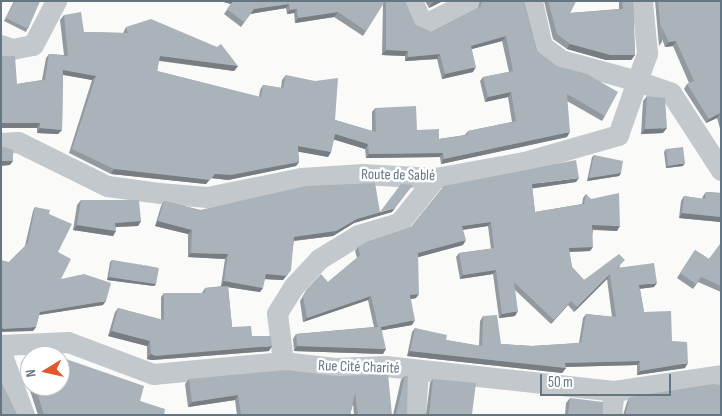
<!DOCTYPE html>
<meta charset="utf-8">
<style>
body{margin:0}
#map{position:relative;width:722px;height:416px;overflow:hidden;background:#fafaf8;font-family:"Sofia Sans Condensed",sans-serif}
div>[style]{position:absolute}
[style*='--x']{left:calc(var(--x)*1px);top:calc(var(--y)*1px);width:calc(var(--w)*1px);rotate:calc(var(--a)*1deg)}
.minor>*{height:21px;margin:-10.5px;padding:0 10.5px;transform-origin:10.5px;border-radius:10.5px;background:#c3c8cc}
.wall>*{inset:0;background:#929a9f}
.shaded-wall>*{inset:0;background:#777d82}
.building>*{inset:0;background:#aab3b9}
span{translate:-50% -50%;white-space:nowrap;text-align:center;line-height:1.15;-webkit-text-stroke:5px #fff;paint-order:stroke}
.street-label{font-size:15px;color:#657683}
.frame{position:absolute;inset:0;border:2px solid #657683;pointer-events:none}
.north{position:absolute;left:20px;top:346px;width:50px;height:50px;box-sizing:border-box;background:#fff;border:1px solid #c1c8cd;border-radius:50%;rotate:261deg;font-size:14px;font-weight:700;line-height:20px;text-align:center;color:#657683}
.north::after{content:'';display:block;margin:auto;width:18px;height:22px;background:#e4572e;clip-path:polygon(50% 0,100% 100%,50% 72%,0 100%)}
.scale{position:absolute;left:540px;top:374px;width:131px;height:22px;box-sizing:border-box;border:2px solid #657683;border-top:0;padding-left:6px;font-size:15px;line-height:18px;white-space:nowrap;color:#657683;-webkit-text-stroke:4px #fff;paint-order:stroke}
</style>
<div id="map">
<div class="minor">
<i style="--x:412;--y:1;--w:26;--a:65"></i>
<i style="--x:423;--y:25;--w:54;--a:-26.6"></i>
<i style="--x:532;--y:1;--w:46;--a:77.5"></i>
<i style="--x:542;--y:46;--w:24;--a:36"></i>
<i style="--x:561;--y:60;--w:79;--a:15.4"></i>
<i style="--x:637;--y:81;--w:30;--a:-70"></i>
<i style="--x:647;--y:53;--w:52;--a:-95.5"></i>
<i style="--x:1;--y:45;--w:12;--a:20"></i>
<i style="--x:12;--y:49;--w:21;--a:-11"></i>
<i style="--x:33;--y:45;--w:50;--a:-62.4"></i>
<i style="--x:1;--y:143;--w:17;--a:-3"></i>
<i style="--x:18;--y:142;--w:99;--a:26.3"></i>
<i style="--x:107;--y:186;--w:52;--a:7.7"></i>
<i style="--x:159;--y:193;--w:48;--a:4.8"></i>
<i style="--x:207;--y:197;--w:96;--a:-11.4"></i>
<i style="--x:301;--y:178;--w:61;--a:-3.8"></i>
<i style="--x:362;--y:174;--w:73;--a:3.1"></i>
<i style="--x:435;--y:178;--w:90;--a:-10.2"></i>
<i style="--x:524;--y:162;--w:98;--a:-16"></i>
<i style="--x:618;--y:135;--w:57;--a:-70.6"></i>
<i style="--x:637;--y:81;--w:36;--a:19"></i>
<i style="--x:671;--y:93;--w:92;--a:57"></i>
<i style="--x:1;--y:345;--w:67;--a:-2.6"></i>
<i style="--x:68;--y:342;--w:91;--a:20.6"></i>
<i style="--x:153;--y:374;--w:131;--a:-5.3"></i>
<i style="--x:283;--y:362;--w:52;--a:6.6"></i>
<i style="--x:335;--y:368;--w:50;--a:-2.3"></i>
<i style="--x:385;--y:366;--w:230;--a:6.2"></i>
<i style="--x:614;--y:391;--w:108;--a:-8.5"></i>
<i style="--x:1;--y:353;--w:66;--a:69.6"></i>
<i style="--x:283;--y:362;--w:49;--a:-97"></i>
<i style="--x:277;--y:313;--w:32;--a:-58"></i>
<i style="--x:294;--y:286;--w:37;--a:-47"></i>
<i style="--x:319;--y:259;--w:46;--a:-31.6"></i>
<i style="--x:358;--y:235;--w:43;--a:-16.3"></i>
<i style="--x:399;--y:223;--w:58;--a:-51.3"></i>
<i style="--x:415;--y:415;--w:44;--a:-86.1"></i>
<i style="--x:611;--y:415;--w:24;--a:-83"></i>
</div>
<div class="wall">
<i style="clip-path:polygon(14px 1px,40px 1px,26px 32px,4px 21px)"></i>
<i style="clip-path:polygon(220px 1px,405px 1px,415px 25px,431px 32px,478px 8px,480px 1px,524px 1px,537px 51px,605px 116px,602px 121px,567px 101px,567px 137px,441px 164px,440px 157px,366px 158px,365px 149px,334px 139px,331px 152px,328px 157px,298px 151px,299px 162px,296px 166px,228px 180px,211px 178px,206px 184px,111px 174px,69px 153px,92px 80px,63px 75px,62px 130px,58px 134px,37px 133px,37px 128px,1px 128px,17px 84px,42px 80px,46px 58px,49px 54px,64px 55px,60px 20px,64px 15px,84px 32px,123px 33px,126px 27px,238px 66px,234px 71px,159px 61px,157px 71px,259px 97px,260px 90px,263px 85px,281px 88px,282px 80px,286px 75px,335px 120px,372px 131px,372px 112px,375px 108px,417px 130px,439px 139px,465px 135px,468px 131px,512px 122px,508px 97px,485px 102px,480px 81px,483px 77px,509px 72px,502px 41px,472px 49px,473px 72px,442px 79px,437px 59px,405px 61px,405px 56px,382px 55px,383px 4px,363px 36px,334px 17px,295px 23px,294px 13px,287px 14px,286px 8px,250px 14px,241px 27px,224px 14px,231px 4px)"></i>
<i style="clip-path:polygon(425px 1px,443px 1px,429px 8px)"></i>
<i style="clip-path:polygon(544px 1px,576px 1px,570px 13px,619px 9px,619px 1px,633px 1px,635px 55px,631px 60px,606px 60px,567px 49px,553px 39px)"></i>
<i style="clip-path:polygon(655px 1px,721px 1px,721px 132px,717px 118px,706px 123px,684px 89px,687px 84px,689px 83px,673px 46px,665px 47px,662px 39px,662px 42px,659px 46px)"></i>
<i style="clip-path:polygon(647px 96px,663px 133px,641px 134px,643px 101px)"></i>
<i style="clip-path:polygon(666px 149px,683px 166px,666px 168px,664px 152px)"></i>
<i style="clip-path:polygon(594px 155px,621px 173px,619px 176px,587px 181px,592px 157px)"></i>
<i style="clip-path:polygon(576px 182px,532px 188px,535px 212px,582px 204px,583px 198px,586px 194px,617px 231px,593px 230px,590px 251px,569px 252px,572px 267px,584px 280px,621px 265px,619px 267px,654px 287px,640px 289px,644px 312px,672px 341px,685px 368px,637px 375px,637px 365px,565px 367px,566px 368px,562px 373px,407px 356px,412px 332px,415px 328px,446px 340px,479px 346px,480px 321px,483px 316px,501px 344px,532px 346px,579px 343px,583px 318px,586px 314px,612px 317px,607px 279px,574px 312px,568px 305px,551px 324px,515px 290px,515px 316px,499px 318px,493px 274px,460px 279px,456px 257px,459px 253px,491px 249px,488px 226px,463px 230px,463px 245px,418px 257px,416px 298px,411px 299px,412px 325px,382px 330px,383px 354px,294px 351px,293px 339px,296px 334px,374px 327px,368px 300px,303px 322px,300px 301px,307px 289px,328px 282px,357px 258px,355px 251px,358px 247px,411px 227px,444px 186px)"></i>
<i style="clip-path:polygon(706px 192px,721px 193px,721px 222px,679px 218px,681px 201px,684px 196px,702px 199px,703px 196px)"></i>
<i style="clip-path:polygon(81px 200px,141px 221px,138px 226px,116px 227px,113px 236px,73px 230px,77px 205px)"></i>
<i style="clip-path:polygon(164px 201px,200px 210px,392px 212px,354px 223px,333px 236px,294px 241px,288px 274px,283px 280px,265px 279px,260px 292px,228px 287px,232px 327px,252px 336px,269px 351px,152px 360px,147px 359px,147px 346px,108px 336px,115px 312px,118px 308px,161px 320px,161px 297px,164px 293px,202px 293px,205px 288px,223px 286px,221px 286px,225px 259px,188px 257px,188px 234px,155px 226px,161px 206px)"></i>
<i style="clip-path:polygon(35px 207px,49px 214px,58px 252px,61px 279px,103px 305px,39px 315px,36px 327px,33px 331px,9px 262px,25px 246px,33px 211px)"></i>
<i style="clip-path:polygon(721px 243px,721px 292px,698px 282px,693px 289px,677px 278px,695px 250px,709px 259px)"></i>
<i style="clip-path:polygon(112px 260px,143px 267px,144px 265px,156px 284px,154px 286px,107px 280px,110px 262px)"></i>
<i style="clip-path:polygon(25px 357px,30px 357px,30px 386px,60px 386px,140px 401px,164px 415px,38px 415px,21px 363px)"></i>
<i style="clip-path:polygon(337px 376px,392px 415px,354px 415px,353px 404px,350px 415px,237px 415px,235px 400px,188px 407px,185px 384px,189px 379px)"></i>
<i style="clip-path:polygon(405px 376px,407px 415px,393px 415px,401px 380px)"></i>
<i style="clip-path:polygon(433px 379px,472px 414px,481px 415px,426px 415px,430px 383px)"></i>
<i style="clip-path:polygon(630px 397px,721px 415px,623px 415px,627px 402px)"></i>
<i style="clip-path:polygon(570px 398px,603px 415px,565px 415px,566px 403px)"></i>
</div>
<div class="shaded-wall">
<i style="clip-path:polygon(220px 1px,233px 1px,231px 4px)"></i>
<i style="clip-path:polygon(436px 1px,443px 1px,429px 8px,432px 3px)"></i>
<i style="clip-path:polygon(289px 4px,286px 8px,250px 14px,241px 27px,254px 9px)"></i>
<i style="clip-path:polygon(297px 9px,294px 13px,287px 14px,290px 10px)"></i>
<i style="clip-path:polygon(338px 12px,334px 17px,295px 23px,298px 18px)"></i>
<i style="clip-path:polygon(506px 36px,502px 41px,468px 50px,471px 46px)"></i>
<i style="clip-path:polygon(676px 41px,673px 46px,665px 47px,669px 42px)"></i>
<i style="clip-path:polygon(570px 44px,635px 55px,631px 60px,606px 60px,567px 49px)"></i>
<i style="clip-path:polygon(386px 50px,408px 51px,405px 56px,382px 55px)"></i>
<i style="clip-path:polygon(440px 54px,437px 59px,405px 61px,408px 57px)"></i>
<i style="clip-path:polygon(160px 56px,238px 66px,234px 71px,157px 60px)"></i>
<i style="clip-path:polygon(476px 67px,473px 72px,442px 79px,445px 74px)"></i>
<i style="clip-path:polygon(63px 70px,96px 76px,92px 80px,60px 74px)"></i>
<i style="clip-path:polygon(511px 92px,508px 97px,485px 102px,488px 97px)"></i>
<i style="clip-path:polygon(720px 113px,717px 118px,706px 123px,709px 119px)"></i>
<i style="clip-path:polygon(1px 123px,40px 123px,37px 128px,1px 128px)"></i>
<i style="clip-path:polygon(40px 128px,62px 130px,58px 134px,37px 133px)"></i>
<i style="clip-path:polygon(667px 128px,663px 133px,641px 134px,645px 129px)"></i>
<i style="clip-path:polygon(570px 132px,567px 137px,441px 164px,444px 159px)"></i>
<i style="clip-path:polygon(335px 134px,368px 144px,365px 149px,332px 139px)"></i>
<i style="clip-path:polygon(298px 146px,331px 152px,328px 157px,294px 151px)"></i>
<i style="clip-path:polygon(443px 153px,440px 157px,366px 158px,369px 154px)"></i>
<i style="clip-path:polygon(1px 161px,13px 161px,10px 165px,1px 166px)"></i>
<i style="clip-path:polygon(299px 162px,296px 166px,228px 180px,211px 178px,206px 184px,111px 174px,114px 169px,215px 174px)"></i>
<i style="clip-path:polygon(685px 163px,683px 166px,666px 168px,668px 166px)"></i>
<i style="clip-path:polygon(621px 173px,619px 176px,587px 181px,589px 178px)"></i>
<i style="clip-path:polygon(579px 178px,576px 182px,529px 189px,532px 184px)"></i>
<i style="clip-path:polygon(410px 189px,392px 212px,354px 223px,333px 236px,291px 241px,294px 237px,395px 208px)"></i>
<i style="clip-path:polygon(682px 213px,721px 217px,721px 222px,679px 218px)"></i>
<i style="clip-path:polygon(141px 221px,138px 226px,112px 227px,115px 223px)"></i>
<i style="clip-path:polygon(158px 221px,192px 230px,188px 234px,155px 226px)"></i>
<i style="clip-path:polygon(491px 222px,488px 226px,459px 230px,462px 226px)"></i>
<i style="clip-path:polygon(77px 225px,116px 231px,113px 236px,73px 230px)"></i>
<i style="clip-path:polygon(592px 225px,620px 226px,617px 231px,589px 229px)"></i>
<i style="clip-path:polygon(466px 240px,463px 245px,415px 258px,418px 253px)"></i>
<i style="clip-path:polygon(593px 247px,590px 251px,566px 252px,569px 248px)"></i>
<i style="clip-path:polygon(191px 253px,228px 254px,225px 259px,188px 257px)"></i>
<i style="clip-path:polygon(291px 270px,283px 280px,262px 279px,266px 274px)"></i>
<i style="clip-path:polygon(496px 270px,493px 274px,460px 279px,463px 275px)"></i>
<i style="clip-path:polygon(610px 274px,607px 279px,574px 312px,577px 307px)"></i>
<i style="clip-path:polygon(109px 277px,156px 284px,154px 286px,107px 280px)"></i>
<i style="clip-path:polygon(224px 281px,263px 288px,260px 292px,221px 286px)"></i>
<i style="clip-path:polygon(657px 283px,654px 287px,636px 289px,639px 285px)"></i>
<i style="clip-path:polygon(419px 294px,416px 298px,407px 300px,410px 295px)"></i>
<i style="clip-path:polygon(371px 296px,368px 300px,303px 322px,307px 318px)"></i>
<i style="clip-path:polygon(106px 301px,103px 305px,38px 315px,40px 312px)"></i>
<i style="clip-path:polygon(571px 301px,568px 305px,551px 324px,554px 320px)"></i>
<i style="clip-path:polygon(518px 311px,515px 316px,499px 318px,502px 314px)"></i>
<i style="clip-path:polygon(415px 320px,412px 325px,378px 331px,381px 327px)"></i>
<i style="clip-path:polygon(36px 327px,33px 331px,1px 332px,1px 328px)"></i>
<i style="clip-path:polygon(112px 331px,150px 341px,147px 346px,108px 336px)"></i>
<i style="clip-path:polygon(272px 346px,269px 351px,152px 360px,147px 359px,151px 354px)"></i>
<i style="clip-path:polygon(297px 346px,386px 349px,383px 354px,294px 351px)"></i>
<i style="clip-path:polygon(410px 351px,566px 368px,562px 373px,407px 356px)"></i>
<i style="clip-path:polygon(640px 361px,637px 365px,562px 367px,565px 363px)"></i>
<i style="clip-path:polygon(688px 363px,685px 368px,637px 375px,640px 371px)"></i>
<i style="clip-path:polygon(238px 395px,235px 400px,188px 407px,192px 402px)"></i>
</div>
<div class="building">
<i style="clip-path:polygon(15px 1px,40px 1px,28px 29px,6px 18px)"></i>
<i style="clip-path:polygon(233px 1px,385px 1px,366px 31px,338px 12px,298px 18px,297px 9px,290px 10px,289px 4px,254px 9px,244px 22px,227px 9px)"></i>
<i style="clip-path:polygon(386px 1px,405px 1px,415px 25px,431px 32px,480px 7px,482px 1px,524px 1px,537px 51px,557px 66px,587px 74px,618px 92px,605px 116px,567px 94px,570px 132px,444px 159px,443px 153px,369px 154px,368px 144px,335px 134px,331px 152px,298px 146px,299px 162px,231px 175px,215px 174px,210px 180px,114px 169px,72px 149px,96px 76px,63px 70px,62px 130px,40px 128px,40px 123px,1px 123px,1px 56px,15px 56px,17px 84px,45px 80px,49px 54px,68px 56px,64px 15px,81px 12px,84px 32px,128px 33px,126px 27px,151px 19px,217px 47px,221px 44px,238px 66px,160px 56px,157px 71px,261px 97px,263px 85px,283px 88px,286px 75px,315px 81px,338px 78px,335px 120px,376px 132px,375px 108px,416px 106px,417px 130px,439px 129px,439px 139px,468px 135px,468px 131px,516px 121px,511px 92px,488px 97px,483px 77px,513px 71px,506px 36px,471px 46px,476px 67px,445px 74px,440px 54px,408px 57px,408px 51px,386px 50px)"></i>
<i style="clip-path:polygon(548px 1px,576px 1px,570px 13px,623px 9px,622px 1px,633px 1px,635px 55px,610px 55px,570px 44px,557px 34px)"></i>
<i style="clip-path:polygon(658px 1px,721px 1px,721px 114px,720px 113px,709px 119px,687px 84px,694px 81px,676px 41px,669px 42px,661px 26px,662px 42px)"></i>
<i style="clip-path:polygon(647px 96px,665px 98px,667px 128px,645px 129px)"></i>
<i style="clip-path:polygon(1px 146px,13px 150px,13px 161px,1px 161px)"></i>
<i style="clip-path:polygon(683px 147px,685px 163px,668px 166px,666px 149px)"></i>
<i style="clip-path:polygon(594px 155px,623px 161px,621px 173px,589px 178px)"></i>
<i style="clip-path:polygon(576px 160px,579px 178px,532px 184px,535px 212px,584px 204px,586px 194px,591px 199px,619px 193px,620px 226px,592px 225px,593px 247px,569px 248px,572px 267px,584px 280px,619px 254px,625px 260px,617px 268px,654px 263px,657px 283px,639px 285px,644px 312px,671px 311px,672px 341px,687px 342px,688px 363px,640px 371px,640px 361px,565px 363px,566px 368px,410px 351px,415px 328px,447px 335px,446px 340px,482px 346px,483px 316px,497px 315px,501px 344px,532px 346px,581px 343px,586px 314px,616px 317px,610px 274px,577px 307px,571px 301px,554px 320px,514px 282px,518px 311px,502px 314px,496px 270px,463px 275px,459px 253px,494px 248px,491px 222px,462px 226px,466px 240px,418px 253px,419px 294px,410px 295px,415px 320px,381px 327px,386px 349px,297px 346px,296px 334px,378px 327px,371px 296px,307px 318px,303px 296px,307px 289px,321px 274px,328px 282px,360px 255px,358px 247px,366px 242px,411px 227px,444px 186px)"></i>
<i style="clip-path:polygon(375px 183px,380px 212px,401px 184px,413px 185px,395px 208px,357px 219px,336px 231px,294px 237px,291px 270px,286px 276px,266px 274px,263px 288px,224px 281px,228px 254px,191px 253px,192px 230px,158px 221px,164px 201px,200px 210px,306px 186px)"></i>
<i style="clip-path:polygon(706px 192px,721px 193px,721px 217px,682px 213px,684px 196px,705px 199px)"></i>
<i style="clip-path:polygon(81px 200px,139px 200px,141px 221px,115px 223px,116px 231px,77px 225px)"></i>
<i style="clip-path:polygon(35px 207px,50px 210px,49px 214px,72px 224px,58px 252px,71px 259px,61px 279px,84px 274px,111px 283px,106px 301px,40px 312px,36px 327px,4px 329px,1px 328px,1px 260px,9px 262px,28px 243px)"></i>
<i style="clip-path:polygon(721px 243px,721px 286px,701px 277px,696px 284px,680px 273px,695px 250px,709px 259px)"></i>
<i style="clip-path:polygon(112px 260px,143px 265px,143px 269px,144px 265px,159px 268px,156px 284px,109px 277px)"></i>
<i style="clip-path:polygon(228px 286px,232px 327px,251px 326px,252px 336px,271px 336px,272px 346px,155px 356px,151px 354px,150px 341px,112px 331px,118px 308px,164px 320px,164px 293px,205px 293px,205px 288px)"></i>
<i style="clip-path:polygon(25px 357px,30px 357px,30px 372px)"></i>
<i style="clip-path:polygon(60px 358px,63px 358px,144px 386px,140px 401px,165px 409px,164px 415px,44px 415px,35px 386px,60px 386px)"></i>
<i style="clip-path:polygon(286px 370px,337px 376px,388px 374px,392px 415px,358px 415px,355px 393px,350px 415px,241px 415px,238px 395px,192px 402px,189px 379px)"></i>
<i style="clip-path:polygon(405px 376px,408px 376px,407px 415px,396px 415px)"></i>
<i style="clip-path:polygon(433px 379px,476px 383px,472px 414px,481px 415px,429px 415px)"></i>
<i style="clip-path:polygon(1px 381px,17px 414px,18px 415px,1px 415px)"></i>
<i style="clip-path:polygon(713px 384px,721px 385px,721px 415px,625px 415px,630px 397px)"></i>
<i style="clip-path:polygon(570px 398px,603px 402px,603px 415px,568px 415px)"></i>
</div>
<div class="street-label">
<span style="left:398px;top:175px;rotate:1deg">Route de Sablé</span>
<span style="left:359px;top:367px;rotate:2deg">Rue Cité Charité</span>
</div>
<div class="frame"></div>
<div class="north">N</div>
<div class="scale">50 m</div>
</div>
